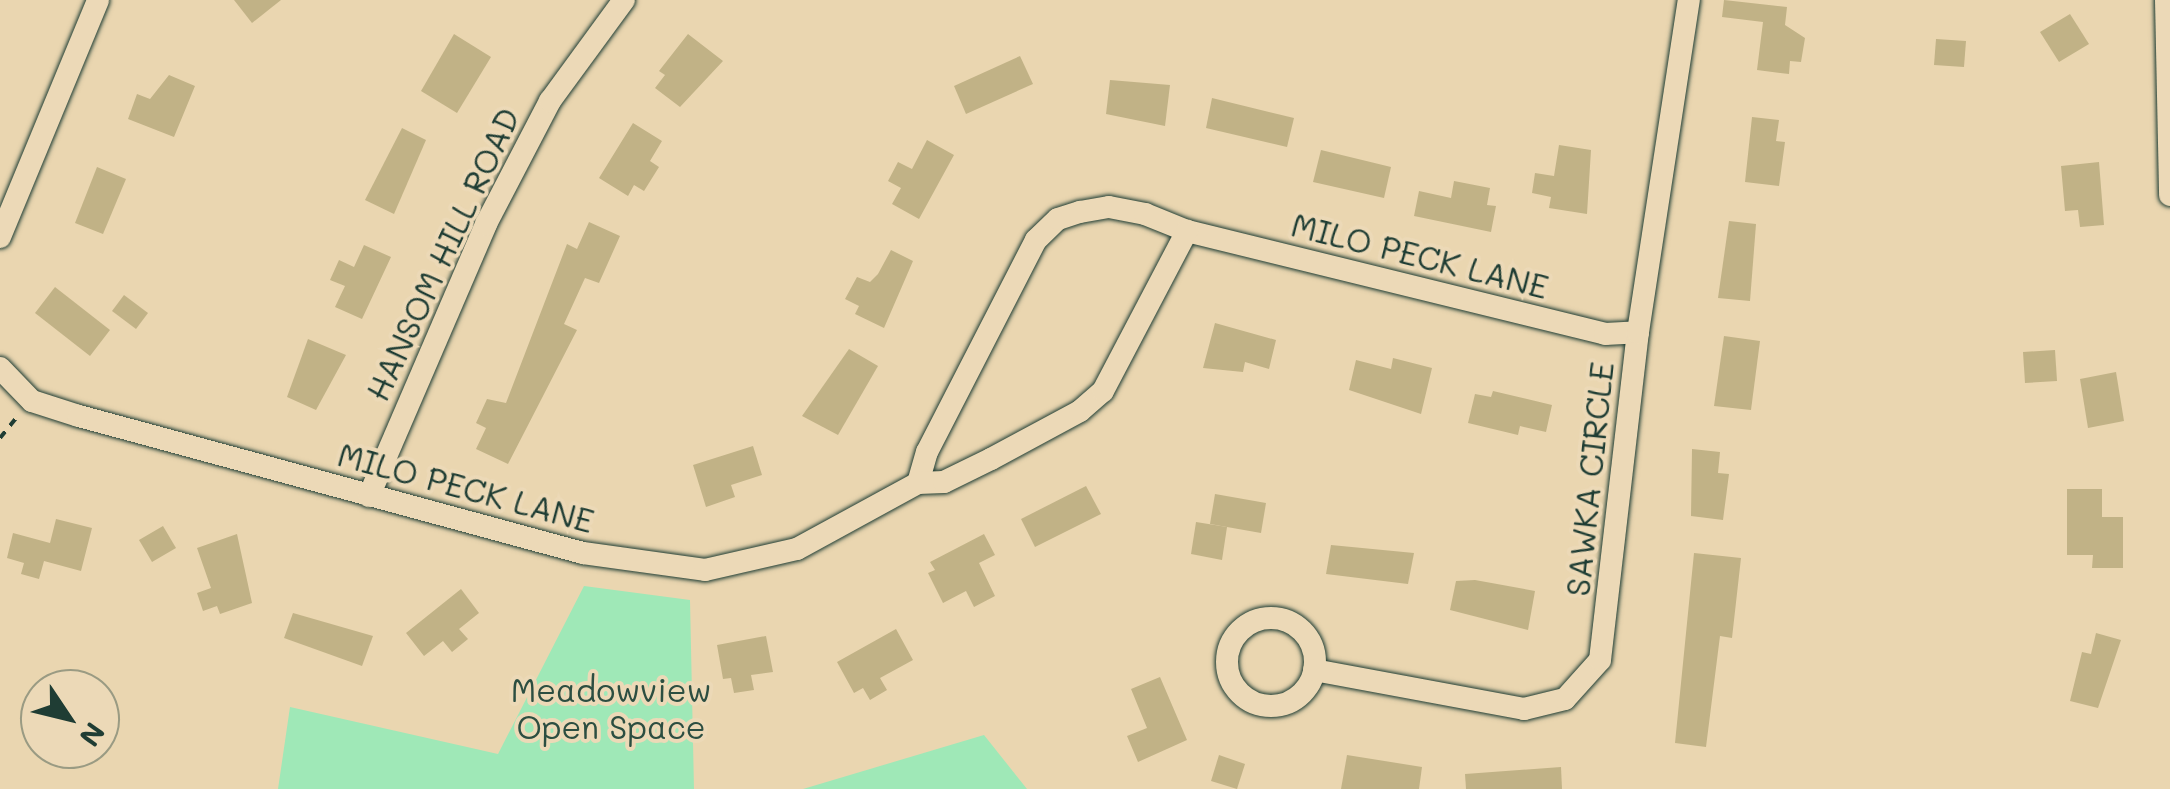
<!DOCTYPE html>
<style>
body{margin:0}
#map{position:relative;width:2170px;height:789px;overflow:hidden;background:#ead6b0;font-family:Mali,sans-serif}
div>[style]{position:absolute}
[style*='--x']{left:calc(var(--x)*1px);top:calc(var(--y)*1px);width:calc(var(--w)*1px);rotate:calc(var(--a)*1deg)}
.green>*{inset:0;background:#9fe8b7}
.building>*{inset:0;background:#c1b286}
.path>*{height:4px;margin-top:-2px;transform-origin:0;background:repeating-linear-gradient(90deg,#1f3d34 0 8px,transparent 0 16px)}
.roads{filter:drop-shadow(0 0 2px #1f3d34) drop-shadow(0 0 2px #1f3d34)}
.minor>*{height:22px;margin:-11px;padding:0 11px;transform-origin:11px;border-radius:11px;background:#ecd9b7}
.minor>.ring{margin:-11px;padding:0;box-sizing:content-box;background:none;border:22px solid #ecd9b7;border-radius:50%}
span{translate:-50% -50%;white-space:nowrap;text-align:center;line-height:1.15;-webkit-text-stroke:8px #ecd9b7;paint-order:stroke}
.street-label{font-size:32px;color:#1f3d34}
.park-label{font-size:32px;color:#2c4e41}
.north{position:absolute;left:20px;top:669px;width:100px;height:100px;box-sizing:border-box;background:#ecd9b7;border:2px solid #9a9b83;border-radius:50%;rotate:125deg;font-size:28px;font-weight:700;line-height:40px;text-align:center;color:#1f3d34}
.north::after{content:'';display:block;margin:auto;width:35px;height:45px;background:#1f3d34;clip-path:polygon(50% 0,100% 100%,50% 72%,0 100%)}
</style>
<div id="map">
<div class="green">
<i style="clip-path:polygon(584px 586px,690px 600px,694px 789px,278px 789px,290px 707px,498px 754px)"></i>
<i style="clip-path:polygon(984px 735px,1027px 789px,803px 789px)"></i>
</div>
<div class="building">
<i style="clip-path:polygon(234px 0,281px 0,252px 23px)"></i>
<i style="clip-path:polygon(1724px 0,1787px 7px,1785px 25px,1805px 38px,1801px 62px,1790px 61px,1789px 74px,1757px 70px,1763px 22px,1722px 17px)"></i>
<i style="clip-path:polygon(2070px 14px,2089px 44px,2059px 62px,2040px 32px)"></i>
<i style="clip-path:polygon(454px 34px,491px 57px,457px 113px,421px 91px)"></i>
<i style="clip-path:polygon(688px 34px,723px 61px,680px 107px,655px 88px,665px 75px,659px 71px)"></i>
<i style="clip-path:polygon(1936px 39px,1966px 41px,1964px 67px,1934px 65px)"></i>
<i style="clip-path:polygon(1020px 56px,1033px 84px,966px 114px,954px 86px)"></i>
<i style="clip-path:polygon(169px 75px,195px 86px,174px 137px,128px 119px,137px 94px,150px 99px)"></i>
<i style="clip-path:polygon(1110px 80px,1170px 85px,1165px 126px,1106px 114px)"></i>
<i style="clip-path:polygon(1212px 98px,1294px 118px,1287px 147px,1206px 128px)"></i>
<i style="clip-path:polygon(1752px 117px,1779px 120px,1776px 141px,1785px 142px,1779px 186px,1745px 182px)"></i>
<i style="clip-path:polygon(633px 123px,662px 141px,650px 161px,659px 167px,644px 191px,634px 185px,628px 196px,599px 178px)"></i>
<i style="clip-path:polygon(402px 128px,426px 140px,394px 214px,365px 200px)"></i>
<i style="clip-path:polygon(927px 140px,954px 155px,919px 219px,892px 204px,901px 188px,888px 181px,898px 162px,912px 169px)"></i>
<i style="clip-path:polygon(1559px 145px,1591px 150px,1587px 214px,1549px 208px,1551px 197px,1532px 193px,1535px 173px,1554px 176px)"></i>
<i style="clip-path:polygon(1321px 150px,1391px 167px,1384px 198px,1313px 182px)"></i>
<i style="clip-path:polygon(2099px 162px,2104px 225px,2080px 227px,2078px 210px,2065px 211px,2061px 166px)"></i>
<i style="clip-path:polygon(97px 167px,126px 179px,103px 234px,75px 223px)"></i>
<i style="clip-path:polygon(1454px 181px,1490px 188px,1487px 205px,1496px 206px,1491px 232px,1414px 216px,1419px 191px,1451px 198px)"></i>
<i style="clip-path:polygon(1729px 221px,1756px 224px,1750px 301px,1718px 298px)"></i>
<i style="clip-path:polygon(589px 222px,620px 236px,599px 283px,585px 278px,564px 324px,577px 330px,508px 464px,476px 449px,486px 428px,476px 423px,487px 399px,506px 403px,567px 244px,577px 249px)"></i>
<i style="clip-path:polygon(364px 245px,391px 257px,362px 319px,335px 307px,345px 286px,330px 280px,339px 260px,354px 267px)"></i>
<i style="clip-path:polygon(891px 250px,913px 261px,884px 328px,855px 314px,859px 306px,845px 299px,857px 277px,870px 282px,878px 274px)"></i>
<i style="clip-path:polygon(55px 287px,110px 330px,90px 356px,35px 313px)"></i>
<i style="clip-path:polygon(124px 295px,148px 313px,136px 329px,112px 311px)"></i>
<i style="clip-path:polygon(1215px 323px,1276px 340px,1269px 369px,1245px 362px,1243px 372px,1203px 368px)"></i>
<i style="clip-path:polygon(1724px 336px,1760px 341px,1751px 410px,1714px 406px)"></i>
<i style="clip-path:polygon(308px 339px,346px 355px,316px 410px,287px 397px)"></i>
<i style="clip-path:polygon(849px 349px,878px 366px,838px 435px,802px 416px)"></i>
<i style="clip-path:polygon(2055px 350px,2057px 381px,2025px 383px,2023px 352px)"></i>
<i style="clip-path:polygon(1393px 358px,1432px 368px,1421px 414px,1349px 390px,1356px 360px,1391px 369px)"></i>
<i style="clip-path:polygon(2116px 372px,2124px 421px,2088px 428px,2080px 379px)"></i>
<i style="clip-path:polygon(1493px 391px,1552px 405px,1546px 432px,1520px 426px,1518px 435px,1468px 423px,1475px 394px,1491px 397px)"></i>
<i style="clip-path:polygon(753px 446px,762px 475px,731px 485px,735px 497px,706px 507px,693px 465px)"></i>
<i style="clip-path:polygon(1692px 449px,1720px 452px,1718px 473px,1729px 474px,1723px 520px,1691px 516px)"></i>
<i style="clip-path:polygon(1086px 486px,1101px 514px,1035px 547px,1021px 519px)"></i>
<i style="clip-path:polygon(2067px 489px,2102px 489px,2102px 517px,2123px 517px,2123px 568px,2092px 568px,2093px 555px,2067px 555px)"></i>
<i style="clip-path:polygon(1215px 494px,1266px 503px,1261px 533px,1210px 524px)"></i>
<i style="clip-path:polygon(56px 519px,92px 528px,81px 571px,44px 561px,39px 579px,21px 574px,24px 563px,7px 558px,13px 533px,50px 543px)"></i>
<i style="clip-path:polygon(1196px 522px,1227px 527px,1222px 560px,1191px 554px)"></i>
<i style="clip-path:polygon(163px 526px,176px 548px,152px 562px,139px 540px)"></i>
<i style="clip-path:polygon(237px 534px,252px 603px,220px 614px,217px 606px,203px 611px,197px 593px,211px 588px,197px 548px)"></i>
<i style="clip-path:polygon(984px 534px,995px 555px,979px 563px,995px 596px,974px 607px,966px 591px,943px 603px,928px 573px,935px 570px,930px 562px)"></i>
<i style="clip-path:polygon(1331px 545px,1414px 553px,1408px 584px,1326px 574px)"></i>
<i style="clip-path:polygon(1694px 553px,1741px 558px,1732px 638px,1720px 636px,1706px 747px,1675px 743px)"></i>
<i style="clip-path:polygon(1475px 580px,1535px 591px,1528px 630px,1450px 610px,1456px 581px)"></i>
<i style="clip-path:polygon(461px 589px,479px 613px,459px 629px,468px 639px,452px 652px,443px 641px,424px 656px,406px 633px)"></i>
<i style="clip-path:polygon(293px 613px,373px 636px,362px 666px,284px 638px)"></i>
<i style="clip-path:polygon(896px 629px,913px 660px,880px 678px,887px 690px,870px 700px,863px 688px,854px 693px,837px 662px)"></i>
<i style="clip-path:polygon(2096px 633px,2121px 640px,2098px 708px,2070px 701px,2082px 652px,2091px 654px)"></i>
<i style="clip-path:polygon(766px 636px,773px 672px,751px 675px,754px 690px,734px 693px,731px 678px,723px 679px,717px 645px)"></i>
<i style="clip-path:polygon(1160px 677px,1187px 740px,1138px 762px,1127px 736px,1147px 728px,1131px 689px)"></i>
<i style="clip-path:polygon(1219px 755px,1245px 764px,1237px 789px,1211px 781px)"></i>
<i style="clip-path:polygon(1347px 755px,1422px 767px,1419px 789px,1341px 789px)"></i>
<i style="clip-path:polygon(1561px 767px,1562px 789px,1466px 789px,1465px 774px)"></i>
</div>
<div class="path">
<i style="--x:0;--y:438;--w:26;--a:-51"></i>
</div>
<div class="roads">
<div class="minor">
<i style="--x:2166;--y:0;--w:195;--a:88.8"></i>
<i style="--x:0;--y:237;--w:256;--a:-67.5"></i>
<i style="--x:0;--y:368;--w:46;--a:45.9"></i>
<i style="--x:32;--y:401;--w:49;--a:17.7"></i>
<i style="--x:79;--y:416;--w:522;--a:15.21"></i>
<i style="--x:583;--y:553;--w:123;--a:7.9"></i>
<i style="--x:705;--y:570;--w:94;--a:-12.9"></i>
<i style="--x:797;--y:549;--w:138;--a:-28.6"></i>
<i style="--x:918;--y:483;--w:32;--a:-74"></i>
<i style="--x:927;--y:452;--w:238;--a:-62.8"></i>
<i style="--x:1036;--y:240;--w:30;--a:-44"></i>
<i style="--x:1058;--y:219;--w:23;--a:-18"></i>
<i style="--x:1080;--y:212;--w:29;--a:-10"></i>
<i style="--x:1109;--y:207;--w:37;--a:11"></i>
<i style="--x:1145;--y:214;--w:45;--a:22"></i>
<i style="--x:1187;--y:231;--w:431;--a:13.8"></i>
<i style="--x:1605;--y:334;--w:33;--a:-3"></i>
<i style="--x:918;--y:483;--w:26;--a:-2"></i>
<i style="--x:944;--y:482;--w:52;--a:-26.1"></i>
<i style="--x:991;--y:459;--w:101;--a:-28.3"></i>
<i style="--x:1080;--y:411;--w:30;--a:-41"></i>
<i style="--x:1103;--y:391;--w:181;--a:-62.3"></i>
<i style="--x:369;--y:496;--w:296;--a:-66.7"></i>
<i style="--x:486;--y:224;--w:139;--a:-62.5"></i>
<i style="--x:550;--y:101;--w:125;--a:-53.8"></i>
<i class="ring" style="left:1227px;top:618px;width:66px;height:66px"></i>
<i style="--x:1314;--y:670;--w:214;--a:10.5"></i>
<i style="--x:1524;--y:709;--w:42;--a:-13.7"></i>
<i style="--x:1565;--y:699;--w:52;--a:-48.1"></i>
<i style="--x:1600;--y:660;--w:330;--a:-83.4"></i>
<i style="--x:1638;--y:332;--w:336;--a:-81.3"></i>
</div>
</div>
<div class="street-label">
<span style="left:442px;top:254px;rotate:-65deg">HANSOM HILL ROAD</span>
<span style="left:1420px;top:255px;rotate:14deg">MILO PECK LANE</span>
<span style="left:1589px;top:479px;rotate:-84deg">SAWKA CIRCLE</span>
<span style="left:466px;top:487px;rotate:15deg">MILO PECK LANE</span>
</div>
<div class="park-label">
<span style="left:611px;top:708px">Meadowview<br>Open Space</span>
</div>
<div class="north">N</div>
</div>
